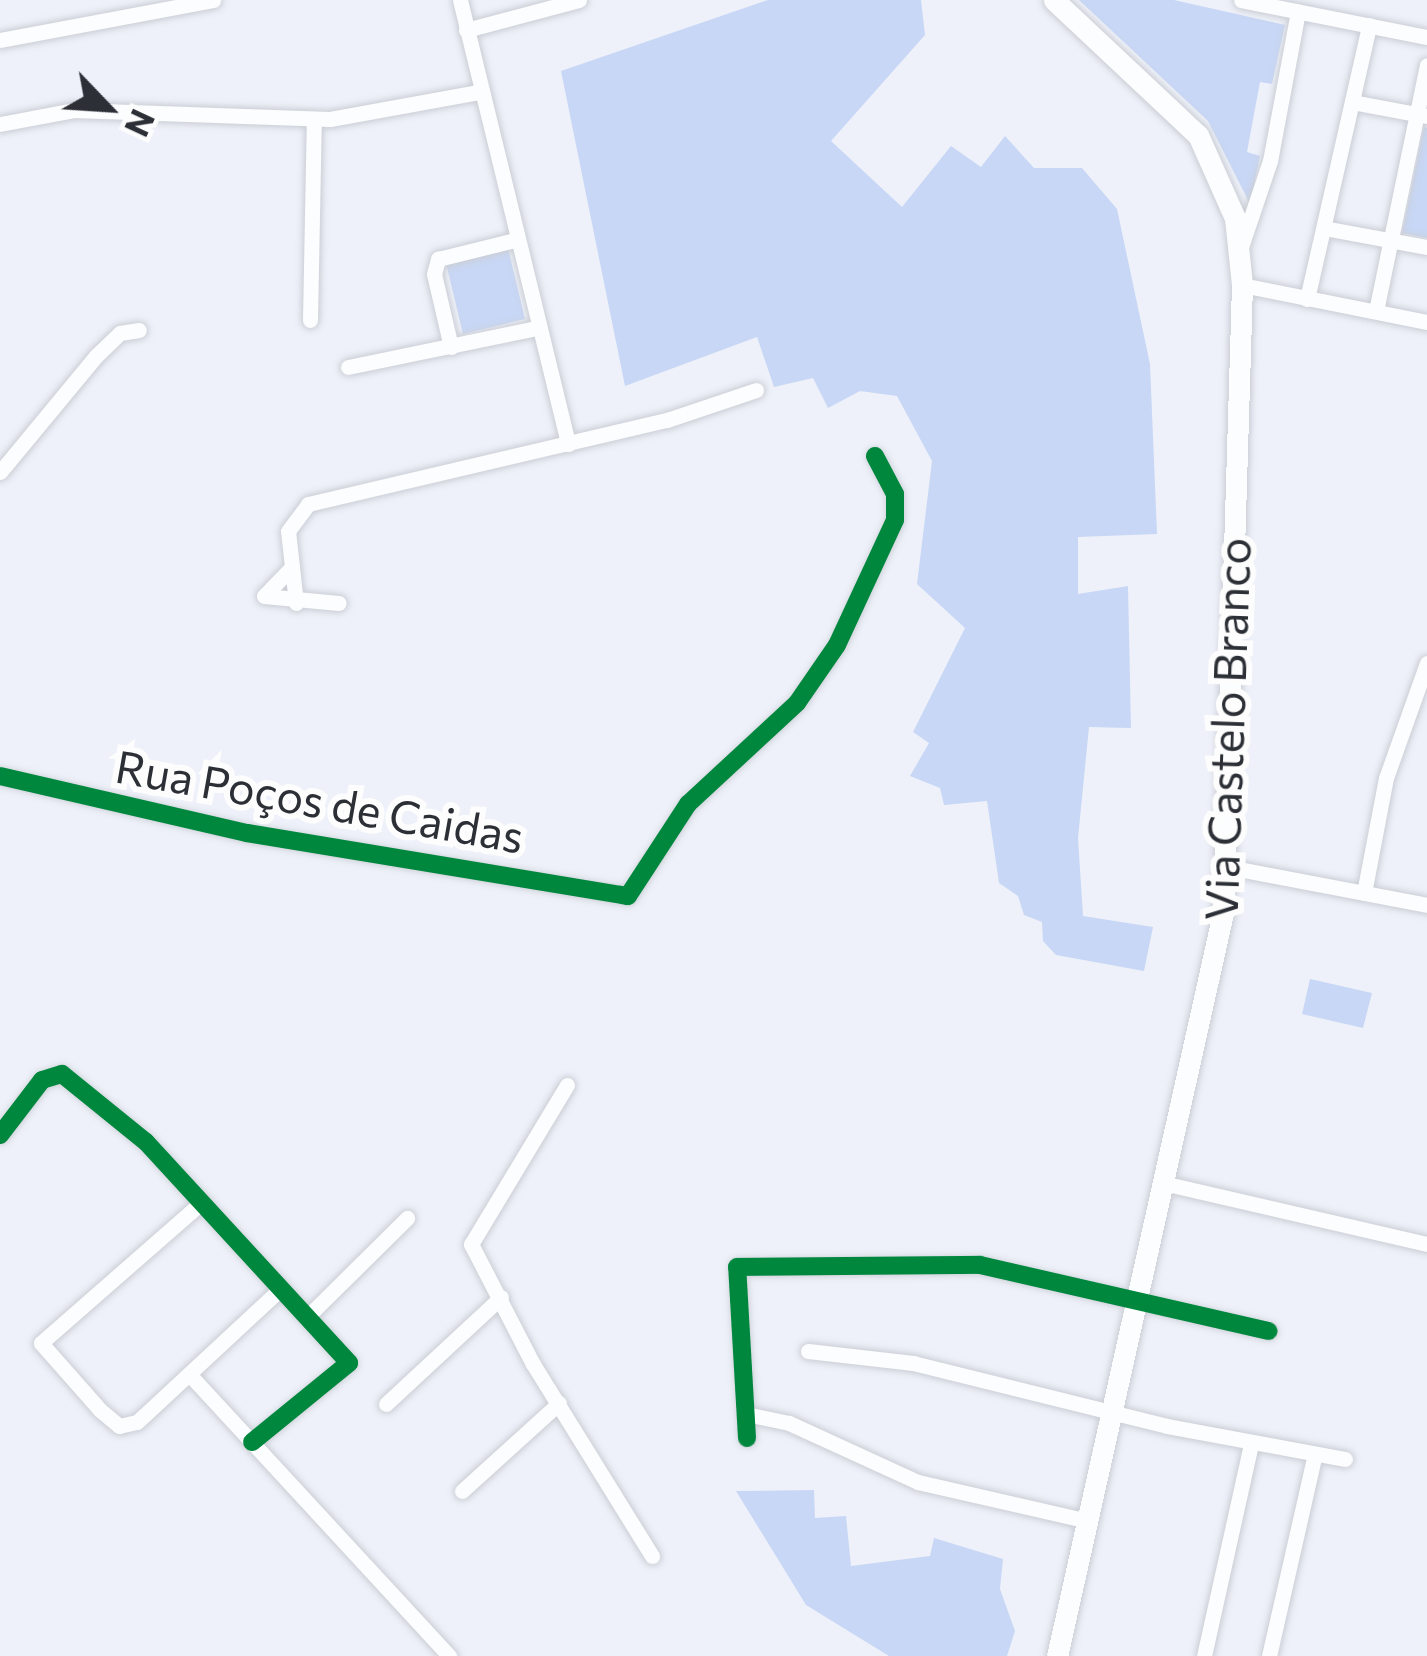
<!DOCTYPE html>
<meta charset="utf-8">
<style>
body{margin:0}
#map{position:relative;width:1427px;height:1656px;overflow:hidden;background:#eef1f9;font-family:Commissioner,sans-serif}
div>[style]{position:absolute}
[style*='--x']{left:calc(var(--x)*1px);top:calc(var(--y)*1px);width:calc(var(--w)*1px);rotate:calc(var(--a)*1deg)}
.green>*{inset:0;background:#c8d7f5}
.roads{filter:drop-shadow(0 0 3px #cbced5) drop-shadow(0 0 3px #cbced5)}
.minor>*{height:15px;margin:-7.5px;padding:0 7.5px;transform-origin:7.5px;border-radius:7.5px;background:#fcfdfe}
.secondary>*{height:21px;margin:-10.5px;padding:0 10.5px;transform-origin:10.5px;border-radius:10.5px;background:#fcfdfe}
.cycleway>*{height:18px;margin:-9px;padding:0 9px;transform-origin:9px;border-radius:9px;background:#00873e}
span{translate:-50% -50%;white-space:nowrap;text-align:center;line-height:1.15;-webkit-text-stroke:12px #fdfdfd;paint-order:stroke}
.street-label{font-size:45px;color:#2c3036}
.north{position:absolute;left:48px;top:48px;width:120px;height:120px;-webkit-text-stroke:9px #fdfdfd;paint-order:stroke;rotate:115deg;font-size:33px;font-weight:700;line-height:48px;text-align:center;color:#2c3036}
.north::after{content:'';display:block;margin:auto;width:42px;height:54px;background:#2c3036;clip-path:polygon(50% 0,100% 100%,50% 72%,0 100%)}
</style>
<div id="map">
<div class="green">
<i style="clip-path:polygon(768px 0,921px 0,925px 35px,831px 141px,902px 207px,951px 146px,981px 167px,1005px 136px,1034px 168px,1082px 168px,1117px 209px,1150px 364px,1157px 534px,1078px 537px,1078px 594px,1128px 586px,1131px 728px,1089px 727px,1078px 838px,1083px 916px,1153px 927px,1144px 971px,1056px 955px,1043px 941px,1042px 922px,1024px 915px,1018px 896px,999px 883px,987px 801px,944px 805px,940px 788px,910px 776px,929px 743px,913px 732px,965px 628px,917px 584px,932px 461px,897px 396px,860px 391px,828px 408px,813px 378px,774px 387px,757px 337px,625px 386px,561px 71px)"></i>
<i style="clip-path:polygon(1079px 0,1174px 0,1285px 25px,1272px 84px,1260px 82px,1247px 152px,1260px 156px,1250px 204px,1208px 121px)"></i>
<i style="clip-path:polygon(1424px 127px,1427px 128px,1427px 238px,1402px 233px)"></i>
<i style="clip-path:polygon(508px 248px,525px 319px,463px 334px,446px 263px)"></i>
<i style="clip-path:polygon(1310px 979px,1372px 993px,1363px 1028px,1302px 1014px)"></i>
<i style="clip-path:polygon(814px 1490px,815px 1518px,846px 1516px,851px 1566px,930px 1556px,934px 1538px,1003px 1559px,1000px 1589px,1015px 1631px,1007px 1656px,889px 1656px,806px 1605px,736px 1491px)"></i>
</div>
<div class="roads">
<div class="minor">
<i style="--x:460;--y:0;--w:457;--a:76.3"></i>
<i style="--x:1241;--y:0;--w:190;--a:11.3"></i>
<i style="--x:466;--y:30;--w:117;--a:-14.9"></i>
<i style="--x:0;--y:40;--w:217;--a:-10.6"></i>
<i style="--x:1352;--y:102;--w:76;--a:10.6"></i>
<i style="--x:0;--y:124;--w:75;--a:-10.7"></i>
<i style="--x:74;--y:110;--w:256;--a:2"></i>
<i style="--x:330;--y:119;--w:151;--a:-10.3"></i>
<i style="--x:1324;--y:228;--w:105;--a:10.5"></i>
<i style="--x:1241;--y:247;--w:91;--a:-71.4"></i>
<i style="--x:1270;--y:161;--w:152;--a:-79.4"></i>
<i style="--x:1242;--y:285;--w:189;--a:11.3"></i>
<i style="--x:1307;--y:299;--w:281;--a:-77.2"></i>
<i style="--x:1376;--y:311;--w:251;--a:-78.3"></i>
<i style="--x:310;--y:320;--w:200;--a:-88.9"></i>
<i style="--x:451;--y:347;--w:75;--a:-103.1"></i>
<i style="--x:434;--y:274;--w:16;--a:-75"></i>
<i style="--x:438;--y:259;--w:79;--a:-13.9"></i>
<i style="--x:348;--y:367;--w:193;--a:-11.7"></i>
<i style="--x:0;--y:472;--w:151;--a:-50.4"></i>
<i style="--x:96;--y:356;--w:33;--a:-44"></i>
<i style="--x:120;--y:333;--w:19;--a:-9"></i>
<i style="--x:292;--y:567;--w:40;--a:134"></i>
<i style="--x:264;--y:596;--w:75;--a:5.3"></i>
<i style="--x:296;--y:603;--w:72;--a:-96.3"></i>
<i style="--x:288;--y:531;--w:34;--a:-53"></i>
<i style="--x:308;--y:504;--w:369;--a:-13.2"></i>
<i style="--x:667;--y:420;--w:94;--a:-18.6"></i>
<i style="--x:0;--y:776;--w:253;--a:13"></i>
<i style="--x:247;--y:833;--w:386;--a:9.4"></i>
<i style="--x:628;--y:896;--w:110;--a:-56.9"></i>
<i style="--x:688;--y:804;--w:149;--a:-42.8"></i>
<i style="--x:797;--y:703;--w:70;--a:-55.4"></i>
<i style="--x:837;--y:645;--w:138;--a:-65.1"></i>
<i style="--x:895;--y:520;--w:26;--a:-90"></i>
<i style="--x:895;--y:494;--w:43;--a:-117.8"></i>
<i style="--x:1228;--y:867;--w:203;--a:10.8"></i>
<i style="--x:1364;--y:893;--w:117;--a:-79.2"></i>
<i style="--x:1386;--y:778;--w:122;--a:-70.4"></i>
<i style="--x:567;--y:1085;--w:186;--a:121.1"></i>
<i style="--x:471;--y:1244;--w:135;--a:62.7"></i>
<i style="--x:533;--y:1364;--w:226;--a:58.2"></i>
<i style="--x:0;--y:1135;--w:69;--a:-52.6"></i>
<i style="--x:42;--y:1080;--w:21;--a:-17"></i>
<i style="--x:62;--y:1074;--w:108;--a:39"></i>
<i style="--x:146;--y:1142;--w:300;--a:47.4"></i>
<i style="--x:349;--y:1363;--w:125;--a:140.8"></i>
<i style="--x:1167;--y:1184;--w:267;--a:13"></i>
<i style="--x:202;--y:1202;--w:214;--a:138.8"></i>
<i style="--x:41;--y:1343;--w:89;--a:48.6"></i>
<i style="--x:100;--y:1410;--w:25;--a:40"></i>
<i style="--x:119;--y:1426;--w:18;--a:-13"></i>
<i style="--x:137;--y:1422;--w:197;--a:-42.9"></i>
<i style="--x:307;--y:1317;--w:141;--a:-44.7"></i>
<i style="--x:808;--y:1351;--w:106;--a:6.5"></i>
<i style="--x:913;--y:1363;--w:262;--a:13.9"></i>
<i style="--x:1167;--y:1426;--w:181;--a:10.5"></i>
<i style="--x:189;--y:1374;--w:384;--a:47.3"></i>
<i style="--x:386;--y:1404;--w:157;--a:-42.9"></i>
<i style="--x:746;--y:1414;--w:44;--a:11.8"></i>
<i style="--x:789;--y:1423;--w:142;--a:24.6"></i>
<i style="--x:918;--y:1482;--w:174;--a:12.9"></i>
<i style="--x:747;--y:1438;--w:171;--a:-93.3"></i>
<i style="--x:737;--y:1267;--w:243;--a:-0.5"></i>
<i style="--x:980;--y:1265;--w:296;--a:12.9"></i>
<i style="--x:462;--y:1491;--w:131;--a:-42.2"></i>
<i style="--x:1204;--y:1656;--w:217;--a:-77.5"></i>
<i style="--x:1269;--y:1656;--w:207;--a:-77.2"></i>
</div>
<div class="secondary">
<i style="--x:1054;--y:0;--w:197;--a:43.2"></i>
<i style="--x:1198;--y:135;--w:91;--a:66"></i>
<i style="--x:1235;--y:218;--w:67;--a:84"></i>
<i style="--x:1242;--y:285;--w:628;--a:91.73"></i>
<i style="--x:1223;--y:913;--w:761;--a:102.59"></i>
</div>
</div>
<div class="cycleway">
<i style="--x:0;--y:776;--w:253;--a:13"></i>
<i style="--x:247;--y:833;--w:386;--a:9.4"></i>
<i style="--x:628;--y:896;--w:110;--a:-56.9"></i>
<i style="--x:688;--y:804;--w:149;--a:-42.8"></i>
<i style="--x:797;--y:703;--w:70;--a:-55.4"></i>
<i style="--x:837;--y:645;--w:138;--a:-65.1"></i>
<i style="--x:895;--y:520;--w:26;--a:-90"></i>
<i style="--x:895;--y:494;--w:43;--a:-117.8"></i>
<i style="--x:0;--y:1135;--w:69;--a:-52.6"></i>
<i style="--x:42;--y:1080;--w:21;--a:-17"></i>
<i style="--x:62;--y:1074;--w:108;--a:39"></i>
<i style="--x:146;--y:1142;--w:300;--a:47.4"></i>
<i style="--x:349;--y:1363;--w:125;--a:140.8"></i>
<i style="--x:747;--y:1438;--w:171;--a:-93.3"></i>
<i style="--x:737;--y:1267;--w:243;--a:-0.5"></i>
<i style="--x:980;--y:1265;--w:296;--a:12.9"></i>
</div>
<div class="street-label">
<span style="left:1226px;top:729px;rotate:-88deg">Via Castelo Branco</span>
<span style="left:320px;top:800px;rotate:10deg">Rua Poços de Caidas</span>
</div>
<div class="north">N</div>
</div>
